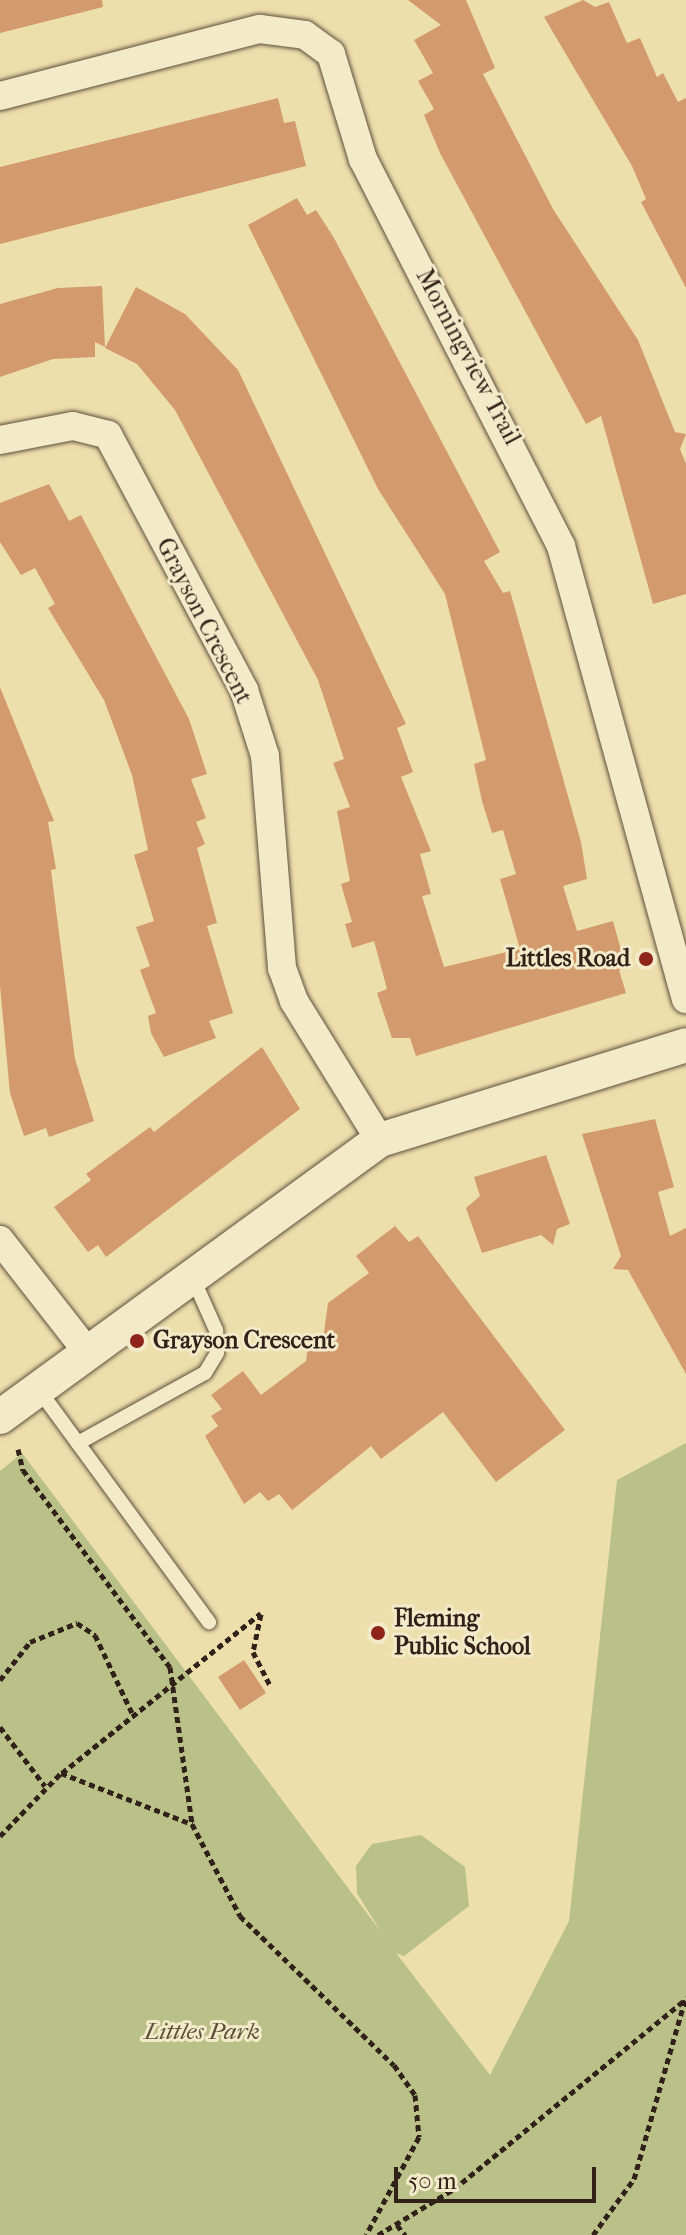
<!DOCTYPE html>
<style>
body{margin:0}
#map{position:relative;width:686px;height:2235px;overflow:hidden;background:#eddfac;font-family:"IM FELL French Canon",serif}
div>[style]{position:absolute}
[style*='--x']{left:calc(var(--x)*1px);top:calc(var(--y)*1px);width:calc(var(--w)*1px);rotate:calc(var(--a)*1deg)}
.green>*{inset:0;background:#b9c188}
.building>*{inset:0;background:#d29a6d}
.path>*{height:5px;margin-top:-2.5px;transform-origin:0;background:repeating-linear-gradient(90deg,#312119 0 6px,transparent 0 10px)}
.roads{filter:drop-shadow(0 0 2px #60503e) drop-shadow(0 0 2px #60503e)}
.service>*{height:14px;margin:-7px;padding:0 7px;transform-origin:7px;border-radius:7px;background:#f3eac9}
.minor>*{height:28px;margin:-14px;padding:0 14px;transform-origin:14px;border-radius:14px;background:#f3eac9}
.tertiary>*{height:34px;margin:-17px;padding:0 17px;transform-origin:17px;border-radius:17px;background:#f3eac9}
.dots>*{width:22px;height:22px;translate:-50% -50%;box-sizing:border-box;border:4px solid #f3eac9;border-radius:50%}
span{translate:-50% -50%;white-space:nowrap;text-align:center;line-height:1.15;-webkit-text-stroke:6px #f3eac9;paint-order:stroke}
.street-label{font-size:24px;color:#312119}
.poi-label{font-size:24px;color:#312119;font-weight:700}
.right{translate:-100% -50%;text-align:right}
.left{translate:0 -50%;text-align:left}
.park-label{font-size:24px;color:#5a513a;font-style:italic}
.scale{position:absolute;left:394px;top:2167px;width:202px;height:36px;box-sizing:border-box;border:4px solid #312119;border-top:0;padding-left:10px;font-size:24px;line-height:28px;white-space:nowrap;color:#312119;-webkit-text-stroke:6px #f3eac9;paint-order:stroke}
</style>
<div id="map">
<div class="green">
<i style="clip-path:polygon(686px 1443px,686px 2235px,0 2235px,0 1471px,22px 1453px,381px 1932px,357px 1893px,356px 1866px,372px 1844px,421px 1835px,465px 1867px,469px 1906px,404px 1956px,396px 1953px,490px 2075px,569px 1921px,617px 1480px)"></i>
</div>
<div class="building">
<i style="clip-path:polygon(0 0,102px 0,103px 7px,0 33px)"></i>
<i style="clip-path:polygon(408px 0,466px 0,495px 68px,483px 74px,553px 209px,638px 340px,675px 432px,686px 434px,680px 449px,686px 464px,686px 594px,653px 604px,601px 416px,586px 424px,440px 153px,424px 115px,434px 109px,418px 81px,433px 73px,414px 40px,441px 25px)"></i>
<i style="clip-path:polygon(583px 0,595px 7px,609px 2px,627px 43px,640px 38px,657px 77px,663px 73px,678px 102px,686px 98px,686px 288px,641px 202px,646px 199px,632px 166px,544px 17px)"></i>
<i style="clip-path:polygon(278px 98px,284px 123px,295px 121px,306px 166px,0 244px,0 167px)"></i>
<i style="clip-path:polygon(297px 198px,307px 215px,316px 210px,334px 238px,500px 552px,484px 561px,503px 593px,510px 591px,581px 842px,587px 879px,563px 886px,577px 931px,613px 921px,626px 968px,619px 970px,626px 993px,416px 1056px,410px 1038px,392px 1038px,377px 993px,387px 989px,374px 941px,352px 948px,345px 924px,352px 922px,341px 884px,350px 881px,337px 811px,350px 807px,333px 763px,344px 759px,318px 680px,175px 410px,137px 364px,105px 348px,136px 287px,185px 314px,238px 370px,406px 724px,397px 728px,413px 772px,401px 777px,431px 851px,420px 854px,431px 894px,422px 896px,444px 967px,520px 949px,500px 879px,516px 874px,503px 830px,492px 833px,482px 801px,474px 764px,486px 760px,445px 594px,378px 489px,248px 225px)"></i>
<i style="clip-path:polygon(102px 286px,105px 347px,95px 342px,95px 357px,53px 359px,0 377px,0 304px,58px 288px)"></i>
<i style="clip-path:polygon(49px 484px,69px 521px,81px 515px,189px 719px,207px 774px,191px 779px,206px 818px,196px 822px,205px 844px,197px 848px,217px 923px,207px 926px,233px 1013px,209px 1021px,216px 1038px,164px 1057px,151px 1033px,148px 1016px,156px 1013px,140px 970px,150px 966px,136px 927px,154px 921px,134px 855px,148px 850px,132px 775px,104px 700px,48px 608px,55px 604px,35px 568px,21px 575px,0 542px,0 503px)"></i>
<i style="clip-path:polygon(0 687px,54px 821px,48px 822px,56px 869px,51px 870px,75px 1059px,94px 1121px,49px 1137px,46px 1128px,24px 1136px,10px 1093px,0 986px)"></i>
<i style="clip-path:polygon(262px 1047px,300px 1109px,106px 1257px,98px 1245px,88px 1252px,54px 1207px,91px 1180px,86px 1174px,150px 1127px,154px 1132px)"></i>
<i style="clip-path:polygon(655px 1119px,674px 1187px,658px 1192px,670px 1236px,686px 1228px,686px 1374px,628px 1270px,613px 1269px,621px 1256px,582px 1134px)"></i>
<i style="clip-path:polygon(546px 1155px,570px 1224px,557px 1229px,553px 1245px,541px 1235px,482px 1253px,466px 1208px,480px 1196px,474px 1177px)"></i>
<i style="clip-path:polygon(395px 1226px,409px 1242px,418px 1236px,565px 1430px,496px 1482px,443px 1412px,381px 1459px,371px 1446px,292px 1510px,279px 1494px,268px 1501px,260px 1492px,244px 1504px,205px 1436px,218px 1426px,211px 1416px,222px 1409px,211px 1395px,243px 1371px,261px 1395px,306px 1361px,308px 1346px,322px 1347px,328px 1303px,369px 1273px,356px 1256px)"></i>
<i style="clip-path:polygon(244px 1660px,266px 1693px,240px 1710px,218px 1677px)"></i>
</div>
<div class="path">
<i style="--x:18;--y:1449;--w:22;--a:77"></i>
<i style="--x:23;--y:1470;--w:246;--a:53.3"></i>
<i style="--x:170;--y:1667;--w:158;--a:82"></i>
<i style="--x:261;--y:1614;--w:39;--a:102"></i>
<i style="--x:253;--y:1652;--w:37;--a:63"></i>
<i style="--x:0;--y:1680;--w:48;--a:-51.7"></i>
<i style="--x:30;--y:1642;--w:51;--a:-22"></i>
<i style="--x:77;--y:1623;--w:22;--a:34"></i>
<i style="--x:95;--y:1635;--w:86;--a:64.6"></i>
<i style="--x:0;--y:1727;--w:74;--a:52.7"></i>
<i style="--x:62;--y:1773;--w:255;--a:-38.8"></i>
<i style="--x:0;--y:1836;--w:88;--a:-45.9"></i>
<i style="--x:61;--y:1773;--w:141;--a:21.3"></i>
<i style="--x:192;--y:1824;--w:104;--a:62.4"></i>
<i style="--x:240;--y:1916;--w:214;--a:44.1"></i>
<i style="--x:394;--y:2065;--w:37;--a:55"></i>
<i style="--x:415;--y:2095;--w:42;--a:84.6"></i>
<i style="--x:419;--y:2137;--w:111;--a:118.4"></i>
<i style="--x:397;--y:2225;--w:13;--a:51"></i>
<i style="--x:378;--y:2235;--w:89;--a:-31.2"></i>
<i style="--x:454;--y:2189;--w:298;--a:-39.3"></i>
<i style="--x:593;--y:2235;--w:69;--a:-53.8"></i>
<i style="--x:634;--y:2179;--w:190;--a:-74.1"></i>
</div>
<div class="roads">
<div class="service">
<i style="--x:39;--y:1390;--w:288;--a:53.8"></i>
<i style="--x:78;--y:1443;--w:145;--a:-28.9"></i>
<i style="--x:205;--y:1373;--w:23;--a:-59"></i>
<i style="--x:217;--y:1353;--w:23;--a:-92"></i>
<i style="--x:216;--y:1330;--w:59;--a:-114"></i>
</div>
<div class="minor">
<i style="--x:0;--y:96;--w:268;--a:-14.5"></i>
<i style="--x:260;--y:29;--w:45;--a:7.6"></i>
<i style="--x:305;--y:35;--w:32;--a:36"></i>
<i style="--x:331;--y:54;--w:110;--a:73.1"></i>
<i style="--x:363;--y:159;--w:435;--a:62.9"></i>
<i style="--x:561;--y:546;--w:470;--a:74.6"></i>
<i style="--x:0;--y:440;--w:74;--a:-10.9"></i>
<i style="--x:73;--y:426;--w:36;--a:14"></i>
<i style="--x:108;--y:435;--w:289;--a:61.9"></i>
<i style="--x:244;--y:690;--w:69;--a:72.3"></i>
<i style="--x:265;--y:756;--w:213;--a:85.4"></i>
<i style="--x:282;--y:968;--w:35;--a:70"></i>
<i style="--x:294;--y:1001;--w:163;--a:58.3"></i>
<i style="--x:0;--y:1240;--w:140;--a:52"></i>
</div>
<div class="tertiary">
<i style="--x:0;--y:1417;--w:470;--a:-36.1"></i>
<i style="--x:380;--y:1140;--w:320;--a:-17.2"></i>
</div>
</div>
<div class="dots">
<i style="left:646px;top:959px;background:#8f2418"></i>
<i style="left:137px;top:1341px;background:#8f2418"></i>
<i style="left:378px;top:1633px;background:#8f2418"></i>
</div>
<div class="street-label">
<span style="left:468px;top:357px;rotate:62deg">Morningview Trail</span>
<span style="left:204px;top:621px;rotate:63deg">Grayson Crescent</span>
</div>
<div class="poi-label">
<span class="right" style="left:630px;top:959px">Littles Road</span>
<span class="left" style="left:153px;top:1341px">Grayson Crescent</span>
<span class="left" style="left:394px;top:1633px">Fleming<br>Public School</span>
</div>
<div class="park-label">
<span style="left:202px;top:2032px">Littles Park</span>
</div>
<div class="scale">50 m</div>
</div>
